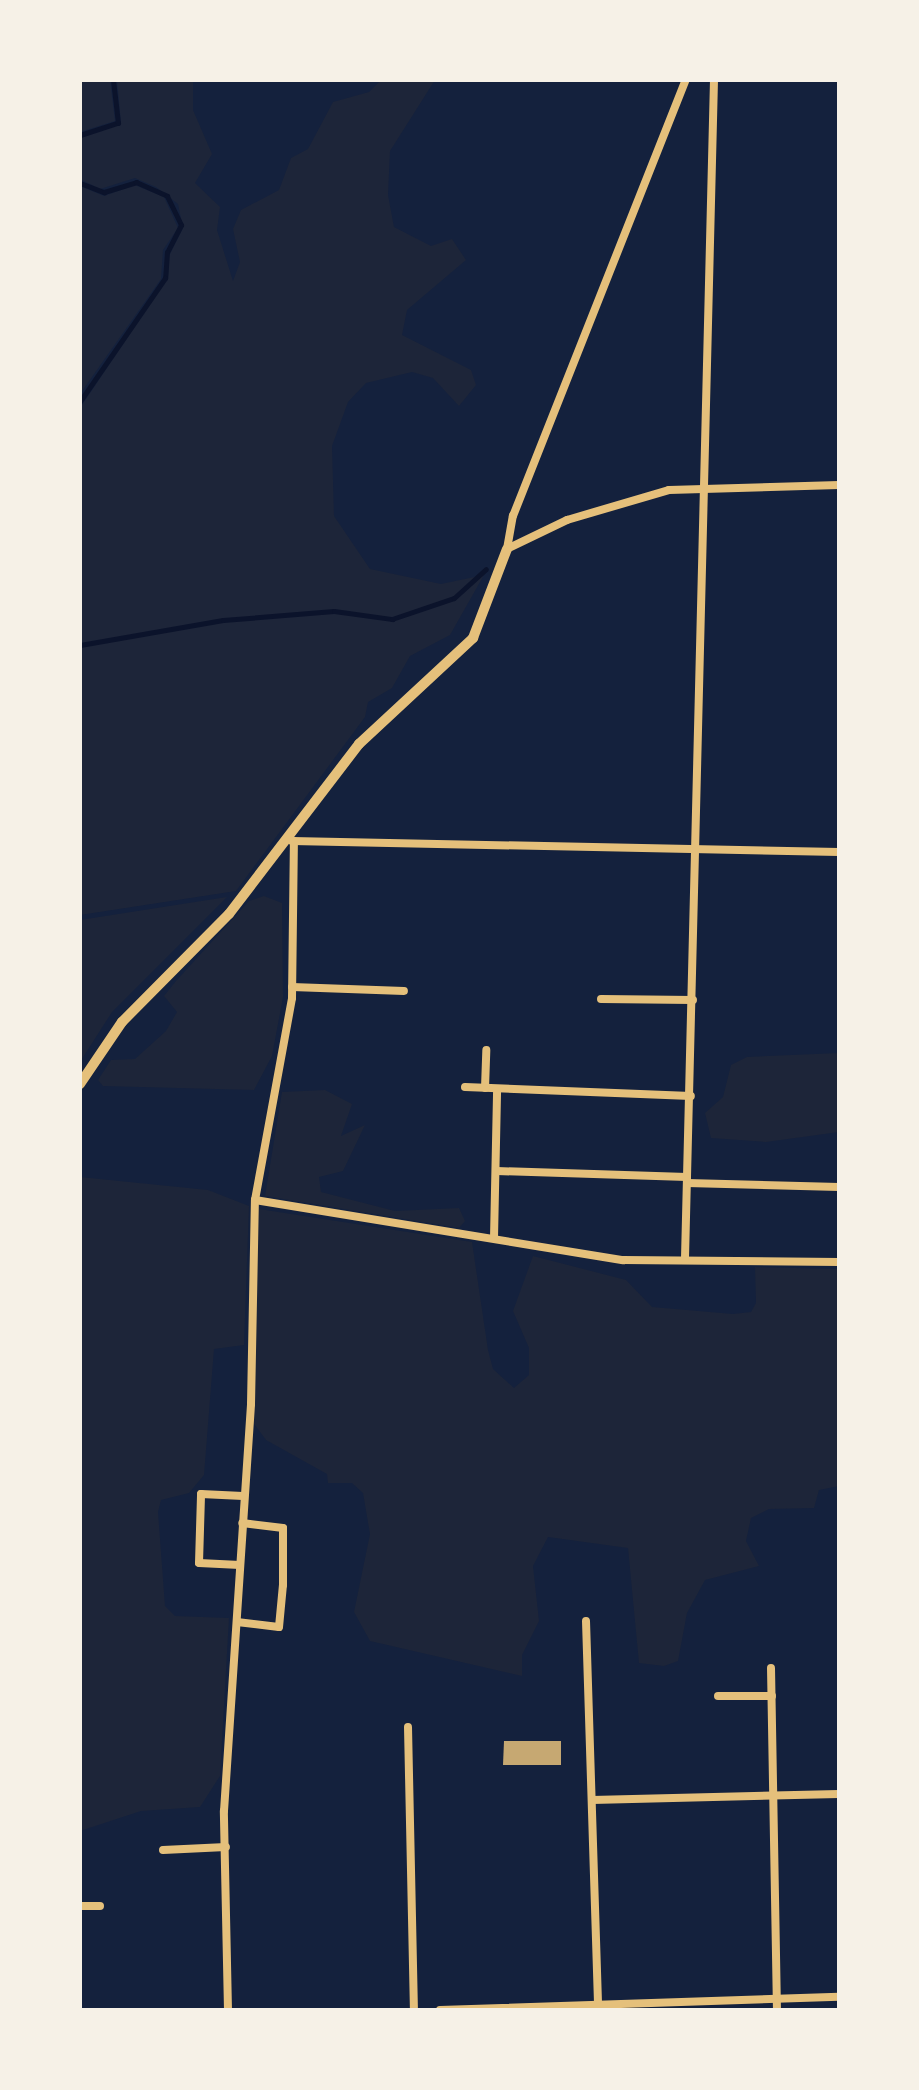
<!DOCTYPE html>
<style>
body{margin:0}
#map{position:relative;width:919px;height:2090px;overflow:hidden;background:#14213d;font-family:Raleway,sans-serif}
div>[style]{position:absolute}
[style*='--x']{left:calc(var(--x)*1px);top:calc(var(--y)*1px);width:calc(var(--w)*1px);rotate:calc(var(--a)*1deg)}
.green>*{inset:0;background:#1d2539}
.stream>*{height:5px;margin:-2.5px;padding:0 2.5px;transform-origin:2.5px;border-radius:2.5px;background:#0b132b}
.building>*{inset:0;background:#c6a872}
.minor>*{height:8px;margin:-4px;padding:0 4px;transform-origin:4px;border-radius:4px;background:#e5c07b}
.tertiary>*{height:10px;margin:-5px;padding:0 5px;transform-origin:5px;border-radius:5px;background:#e5c07b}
span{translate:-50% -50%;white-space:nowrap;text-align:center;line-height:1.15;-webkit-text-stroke:6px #f6f1e7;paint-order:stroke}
.frame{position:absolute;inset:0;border:82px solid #f6f1e7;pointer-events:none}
</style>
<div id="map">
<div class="green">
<i style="clip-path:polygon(80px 80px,110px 80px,115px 121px,80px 132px)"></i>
<i style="clip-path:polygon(117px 80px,193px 80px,193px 110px,212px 154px,195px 183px,220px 207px,217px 230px,233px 281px,240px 262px,233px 229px,241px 210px,279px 190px,291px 158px,308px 149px,333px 102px,369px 92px,381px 80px,435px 80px,390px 151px,388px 195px,394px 227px,431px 246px,452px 239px,466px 260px,407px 310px,402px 335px,471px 370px,476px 385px,459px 406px,433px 378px,412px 372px,366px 383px,348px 402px,332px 446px,334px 516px,370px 569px,441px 584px,484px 575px,450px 635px,410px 656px,392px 688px,368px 702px,365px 717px,236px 891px,80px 915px,80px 408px,168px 277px,169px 256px,183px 228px,178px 204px,156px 187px,135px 178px,100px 189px,80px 179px,80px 138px,121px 123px)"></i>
<i style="clip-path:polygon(135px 185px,164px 197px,178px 228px,163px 250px,161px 279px,80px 394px,80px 186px,104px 196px)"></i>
<i style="clip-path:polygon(264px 896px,282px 903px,283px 997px,272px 1056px,254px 1090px,103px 1086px,98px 1080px,111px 1060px,135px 1059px,166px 1031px,177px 1012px,164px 996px,176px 981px,249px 901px)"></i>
<i style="clip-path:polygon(227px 897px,112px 1012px,80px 1062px,80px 920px)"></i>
<i style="clip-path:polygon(839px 1053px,839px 1132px,766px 1142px,711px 1138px,705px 1113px,723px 1097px,731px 1065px,747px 1057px)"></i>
<i style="clip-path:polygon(325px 1090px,352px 1104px,341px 1136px,365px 1125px,343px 1171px,319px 1177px,321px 1192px,395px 1211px,459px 1208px,465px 1221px,459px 1228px,265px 1196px,282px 1092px)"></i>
<i style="clip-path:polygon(80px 1177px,208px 1190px,249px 1206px,244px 1345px,214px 1349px,204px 1475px,189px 1493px,161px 1500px,158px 1512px,165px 1606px,175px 1616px,229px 1618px,220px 1776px,200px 1807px,141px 1811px,80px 1831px)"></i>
<i style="clip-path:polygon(259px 1209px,472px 1242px,488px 1350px,493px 1369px,514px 1388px,529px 1375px,529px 1348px,513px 1311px,533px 1256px,626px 1280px,652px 1307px,733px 1314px,751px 1312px,756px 1303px,755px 1267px,839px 1269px,839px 1486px,819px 1490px,814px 1508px,769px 1509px,751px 1518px,746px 1541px,759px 1566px,705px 1580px,687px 1613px,678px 1661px,664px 1666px,639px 1663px,628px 1548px,548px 1537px,533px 1566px,539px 1621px,522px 1655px,522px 1676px,370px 1641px,354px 1612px,370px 1534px,363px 1493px,352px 1483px,328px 1483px,327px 1474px,266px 1440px,252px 1421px)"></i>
</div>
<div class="stream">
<i style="--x:80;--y:135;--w:40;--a:-18"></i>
<i style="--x:118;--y:123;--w:43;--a:-96.6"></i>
<i style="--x:80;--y:183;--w:26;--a:21"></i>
<i style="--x:104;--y:192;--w:34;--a:-17"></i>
<i style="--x:136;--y:182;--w:34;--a:24"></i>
<i style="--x:167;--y:196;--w:32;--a:64"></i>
<i style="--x:181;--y:225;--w:30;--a:117"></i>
<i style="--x:167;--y:252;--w:26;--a:94"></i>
<i style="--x:165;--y:278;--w:150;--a:124.6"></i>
<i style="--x:80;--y:645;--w:145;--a:-9.9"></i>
<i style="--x:223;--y:620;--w:111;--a:-4.6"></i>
<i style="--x:334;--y:611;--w:59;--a:7.9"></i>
<i style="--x:392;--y:619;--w:65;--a:-18.7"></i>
<i style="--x:454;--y:598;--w:43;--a:-42.2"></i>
</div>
<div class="building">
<i style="clip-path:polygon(504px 1741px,561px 1741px,561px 1765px,503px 1765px)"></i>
</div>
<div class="minor">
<i style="--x:507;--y:549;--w:34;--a:-80"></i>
<i style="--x:513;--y:516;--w:469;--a:-68.4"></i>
<i style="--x:507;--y:549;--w:67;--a:-25.8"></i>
<i style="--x:567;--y:520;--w:106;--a:-16.4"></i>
<i style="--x:669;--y:490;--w:170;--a:-1.7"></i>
<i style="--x:292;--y:841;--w:547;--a:1.15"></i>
<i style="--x:292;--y:987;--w:112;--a:2"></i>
<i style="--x:601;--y:999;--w:92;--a:0.6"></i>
<i style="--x:465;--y:1087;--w:226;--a:2.3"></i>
<i style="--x:485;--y:1088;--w:38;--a:-88"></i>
<i style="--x:497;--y:1171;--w:190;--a:1.8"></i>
<i style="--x:687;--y:1183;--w:152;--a:1.5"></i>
<i style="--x:255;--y:1200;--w:373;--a:9.3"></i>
<i style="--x:623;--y:1260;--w:216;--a:0.5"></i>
<i style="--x:494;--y:1238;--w:149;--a:-88.8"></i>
<i style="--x:685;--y:1258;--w:1178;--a:-88.59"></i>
<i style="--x:240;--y:1565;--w:41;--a:-177.2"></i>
<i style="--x:199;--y:1563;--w:69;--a:-88.3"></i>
<i style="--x:201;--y:1494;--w:42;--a:2.7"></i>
<i style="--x:586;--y:1621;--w:387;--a:88.2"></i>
<i style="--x:237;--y:1622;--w:42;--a:6.8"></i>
<i style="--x:279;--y:1627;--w:42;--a:-84.6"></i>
<i style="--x:283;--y:1585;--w:57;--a:-90"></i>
<i style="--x:283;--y:1528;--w:41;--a:-173"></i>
<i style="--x:771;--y:1668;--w:342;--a:89"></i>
<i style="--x:718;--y:1696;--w:54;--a:0"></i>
<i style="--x:408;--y:1727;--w:283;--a:88.8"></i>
<i style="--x:592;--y:1800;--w:247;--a:-1.4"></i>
<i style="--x:163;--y:1850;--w:63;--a:-2.7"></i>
<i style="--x:80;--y:1906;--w:20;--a:0"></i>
<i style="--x:228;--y:2010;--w:199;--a:-91.2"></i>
<i style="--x:224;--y:1811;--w:408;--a:-86.2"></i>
<i style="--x:251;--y:1404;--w:204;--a:-88.9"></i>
<i style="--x:255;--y:1200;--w:205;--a:-79.6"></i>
<i style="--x:292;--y:998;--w:157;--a:-89.3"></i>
<i style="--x:440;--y:2010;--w:399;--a:-1.9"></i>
</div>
<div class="tertiary">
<i style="--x:80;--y:1084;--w:75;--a:-55.9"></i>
<i style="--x:122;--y:1022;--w:152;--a:-45.3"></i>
<i style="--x:229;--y:914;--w:214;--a:-52.6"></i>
<i style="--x:359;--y:744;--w:156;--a:-42.9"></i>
<i style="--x:473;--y:638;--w:95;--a:-69.1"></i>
</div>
<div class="frame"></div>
</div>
